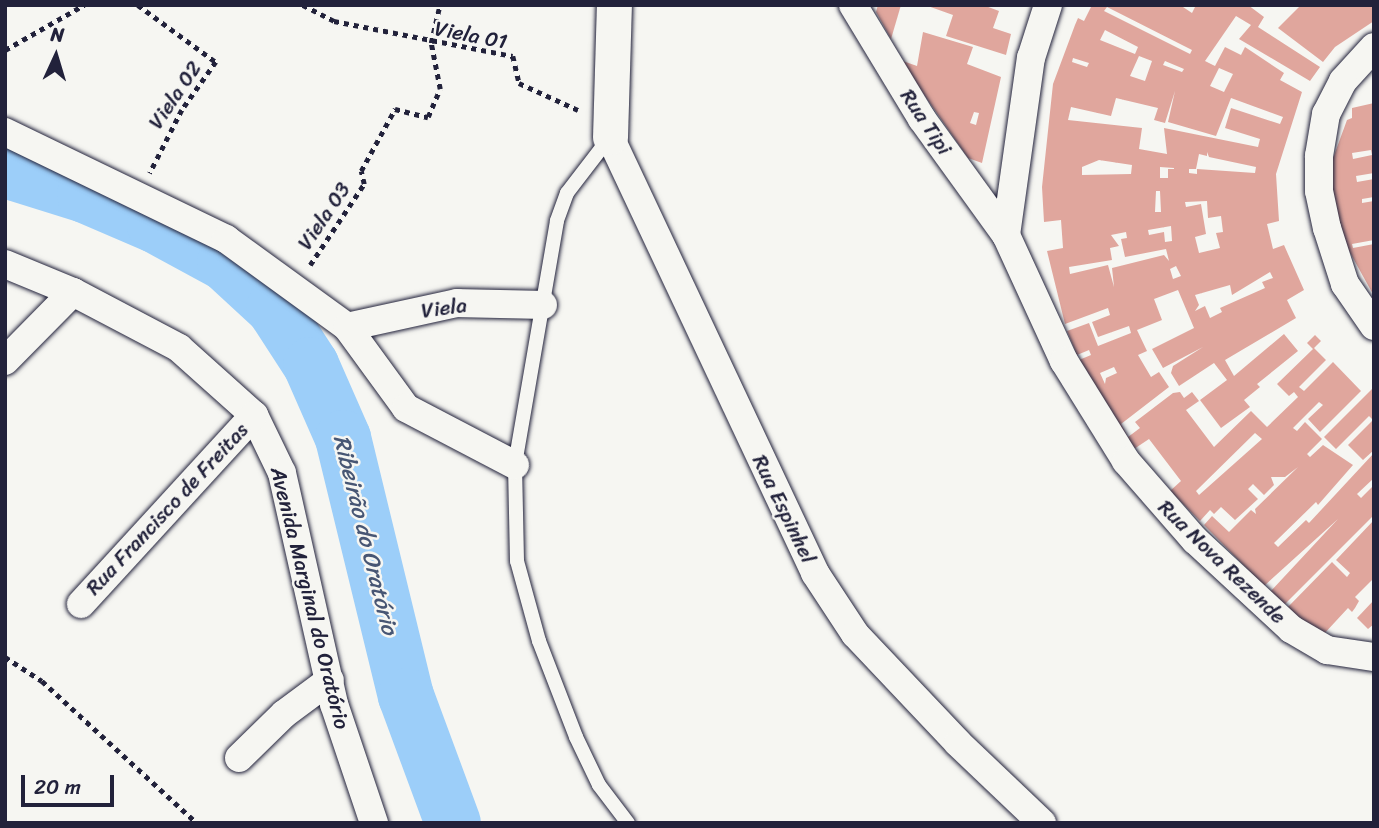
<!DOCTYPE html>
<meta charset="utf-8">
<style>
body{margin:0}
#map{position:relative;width:1379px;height:828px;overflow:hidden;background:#f6f6f2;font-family:Sriracha,sans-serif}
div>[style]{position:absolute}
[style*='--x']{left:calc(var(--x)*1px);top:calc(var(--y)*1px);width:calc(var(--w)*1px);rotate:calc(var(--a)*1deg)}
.river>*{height:56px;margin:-28px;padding:0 28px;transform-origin:28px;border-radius:28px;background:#9ccef9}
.building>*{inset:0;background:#e0a69d}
.path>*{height:4.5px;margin-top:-2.25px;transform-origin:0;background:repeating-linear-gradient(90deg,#22223b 0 5px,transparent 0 10px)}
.roads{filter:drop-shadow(0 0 2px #22223b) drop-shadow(0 0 2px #22223b)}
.service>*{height:14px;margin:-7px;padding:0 7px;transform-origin:7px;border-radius:7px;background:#f6f6f2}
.minor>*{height:28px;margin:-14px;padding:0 14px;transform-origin:14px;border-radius:14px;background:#f6f6f2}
.tertiary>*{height:35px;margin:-17.5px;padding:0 17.5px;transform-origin:17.5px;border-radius:17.5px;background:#f6f6f2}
span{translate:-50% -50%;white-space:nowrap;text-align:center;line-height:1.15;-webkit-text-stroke:5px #f6f6f2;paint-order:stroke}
.street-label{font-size:21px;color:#22223b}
.water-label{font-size:23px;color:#475674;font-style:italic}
.frame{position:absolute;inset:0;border:7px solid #22223b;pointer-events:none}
.north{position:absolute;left:21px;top:21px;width:70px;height:70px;-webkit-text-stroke:5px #f6f6f2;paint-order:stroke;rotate:4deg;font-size:19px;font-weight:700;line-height:28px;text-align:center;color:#22223b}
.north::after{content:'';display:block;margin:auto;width:24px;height:32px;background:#22223b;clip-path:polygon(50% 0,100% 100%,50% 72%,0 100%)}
.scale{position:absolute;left:21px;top:775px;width:93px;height:32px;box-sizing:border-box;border:4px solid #22223b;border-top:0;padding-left:9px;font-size:21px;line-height:24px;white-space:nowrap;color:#22223b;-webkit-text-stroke:5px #f6f6f2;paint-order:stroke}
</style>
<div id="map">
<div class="river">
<i style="--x:5;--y:170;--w:84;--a:17.4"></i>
<i style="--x:85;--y:195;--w:76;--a:23.2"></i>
<i style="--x:155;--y:225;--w:80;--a:28.5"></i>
<i style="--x:225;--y:263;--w:67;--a:42.6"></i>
<i style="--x:274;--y:308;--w:68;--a:57"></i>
<i style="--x:311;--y:365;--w:80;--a:66.3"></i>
<i style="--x:343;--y:438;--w:266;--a:76.3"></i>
<i style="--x:406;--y:696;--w:135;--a:69.7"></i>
</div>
<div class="building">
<i style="clip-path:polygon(878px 5px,901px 5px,891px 39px,876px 12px)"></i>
<i style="clip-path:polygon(925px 5px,983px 5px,999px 11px,993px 28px,1011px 34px,1006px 55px,946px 36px,953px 15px)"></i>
<i style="clip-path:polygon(evenodd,1092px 5px,1180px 5px,1192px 13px,1196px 5px,1248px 5px,1264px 17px,1258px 27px,1320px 67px,1310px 81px,1239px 39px,1251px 25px,1236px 16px,1205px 61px,1215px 66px,1225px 47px,1241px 55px,1245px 47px,1284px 73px,1280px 80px,1302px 92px,1276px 174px,1279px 221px,1267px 224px,1273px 249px,1284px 245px,1304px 290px,1287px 300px,1296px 318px,1225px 360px,1234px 376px,1284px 334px,1298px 351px,1257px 384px,1260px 387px,1244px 400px,1250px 407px,1221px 428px,1200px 400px,1227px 380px,1214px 363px,1179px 386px,1171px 373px,1173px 366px,1203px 347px,1163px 368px,1152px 349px,1194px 328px,1178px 290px,1154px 299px,1162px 320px,1137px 330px,1147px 351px,1138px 355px,1151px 377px,1159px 372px,1169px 387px,1121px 424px,1128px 437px,1140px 428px,1135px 422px,1173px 393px,1180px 392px,1184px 398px,1192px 392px,1199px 401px,1186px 410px,1214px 447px,1251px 411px,1267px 427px,1298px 397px,1294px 392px,1289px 396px,1277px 384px,1313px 349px,1307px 343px,1315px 335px,1321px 341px,1314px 348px,1326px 360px,1299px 387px,1304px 391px,1333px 362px,1361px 391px,1320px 432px,1308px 419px,1323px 405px,1319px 402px,1293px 428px,1297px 431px,1305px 422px,1322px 439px,1307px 454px,1310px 457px,1323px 445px,1353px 465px,1318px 505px,1316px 502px,1274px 543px,1278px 547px,1306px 520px,1309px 523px,1374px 453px,1374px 478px,1357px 494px,1361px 498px,1374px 485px,1374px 515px,1283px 606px,1270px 592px,1338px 519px,1264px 586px,1204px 525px,1212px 516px,1229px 532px,1251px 510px,1256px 514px,1255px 509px,1298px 467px,1285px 477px,1271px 477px,1274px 485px,1264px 495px,1253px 484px,1248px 489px,1258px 499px,1235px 520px,1221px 507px,1214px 514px,1210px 510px,1200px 521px,1170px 491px,1181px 481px,1149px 439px,1134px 449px,1079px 360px,1091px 355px,1089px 350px,1077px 355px,1067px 331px,1089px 323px,1098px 346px,1131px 333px,1129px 326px,1098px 337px,1092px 322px,1110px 315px,1108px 308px,1065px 324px,1047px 251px,1063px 248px,1061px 220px,1044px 222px,1042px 187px,1053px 84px,1075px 25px,1078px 18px,1084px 21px,1092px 5px,1107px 7px,1192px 50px,1190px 54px,1104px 11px,1107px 7px,1092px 5px,1105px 30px,1138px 47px,1135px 54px,1100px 40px,1105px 30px,1092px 5px,1139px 56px,1152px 61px,1145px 81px,1130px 76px,1139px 56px,1092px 5px,1073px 58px,1089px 63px,1087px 67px,1072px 62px,1073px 58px,1092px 5px,1165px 61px,1184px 69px,1182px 72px,1163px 65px,1165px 61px,1092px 5px,1219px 68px,1233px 74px,1224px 92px,1210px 86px,1219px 68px,1092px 5px,1175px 91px,1168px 122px,1216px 136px,1231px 98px,1283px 117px,1280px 124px,1231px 108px,1225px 128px,1260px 139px,1258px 147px,1164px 128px,1167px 154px,1139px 149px,1142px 128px,1068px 120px,1071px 107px,1111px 116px,1116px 98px,1158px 108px,1154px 120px,1165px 123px,1175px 91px,1092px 5px,1207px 152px,1209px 157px,1256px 167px,1255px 173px,1197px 169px,1197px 174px,1189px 173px,1189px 169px,1196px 169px,1199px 154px,1207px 156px,1207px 152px,1092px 5px,1099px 160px,1132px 165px,1131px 174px,1082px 175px,1082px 167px,1099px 160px,1092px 5px,1160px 167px,1174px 168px,1174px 169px,1168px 169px,1168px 178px,1160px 178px,1160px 167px,1092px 5px,1156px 191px,1160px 191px,1161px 212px,1155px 212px,1156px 191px,1092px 5px,1207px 201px,1208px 218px,1221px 216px,1223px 232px,1216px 233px,1220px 248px,1199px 253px,1195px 237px,1206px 234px,1201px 204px,1186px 207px,1185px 202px,1207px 201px,1092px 5px,1171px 226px,1172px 241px,1165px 242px,1164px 232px,1149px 235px,1148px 230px,1171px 226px,1092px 5px,1126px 232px,1127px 238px,1121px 239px,1125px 257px,1166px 249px,1169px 261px,1164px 255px,1112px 268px,1114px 287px,1108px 265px,1070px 274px,1069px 267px,1112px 260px,1110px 248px,1119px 246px,1111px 235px,1126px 232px,1092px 5px,1176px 266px,1181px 276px,1173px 279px,1170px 269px,1176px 266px,1092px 5px,1270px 272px,1273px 278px,1262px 282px,1265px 288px,1220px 308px,1222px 312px,1210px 318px,1205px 306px,1195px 311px,1199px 305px,1195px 295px,1230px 285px,1232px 295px,1270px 272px,1092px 5px,1114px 367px,1117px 373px,1106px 378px,1105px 384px,1100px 373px,1114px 367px,1092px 5px,1255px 433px,1262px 439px,1199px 495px,1196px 491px,1255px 433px)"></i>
<i style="clip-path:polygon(1301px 5px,1374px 5px,1374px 21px,1335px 47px,1323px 62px,1278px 28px)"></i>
<i style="clip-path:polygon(evenodd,923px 32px,973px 47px,967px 64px,1001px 77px,982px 163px,968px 158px,900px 60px,917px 66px,923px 32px,974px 112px,979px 113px,976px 125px,970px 123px,974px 112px)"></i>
<i style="clip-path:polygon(evenodd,1374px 103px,1374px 173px,1356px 176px,1357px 182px,1374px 179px,1374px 197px,1362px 199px,1362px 203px,1374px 201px,1374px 240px,1352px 244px,1353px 248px,1374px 244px,1374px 296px,1343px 240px,1333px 202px,1332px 161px,1347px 120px,1352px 118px,1352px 108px,1374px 103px,1371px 150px,1372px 155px,1353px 159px,1352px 153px,1371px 150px)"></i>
<i style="clip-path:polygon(1374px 387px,1374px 450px,1363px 460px,1348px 445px,1373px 420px,1369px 416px,1336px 449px,1324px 437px)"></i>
<i style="clip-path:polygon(1374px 520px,1374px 578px,1355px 597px,1359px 601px,1355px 608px,1352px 612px,1348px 608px,1323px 635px,1286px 609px,1332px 562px,1347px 577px,1350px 573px,1336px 560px)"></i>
<i style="clip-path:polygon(1374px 600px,1374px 624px,1368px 629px,1357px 618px)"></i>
</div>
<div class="path">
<i style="--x:138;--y:5;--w:97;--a:36.2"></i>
<i style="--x:216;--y:62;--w:59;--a:125.3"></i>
<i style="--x:182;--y:110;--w:71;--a:116.9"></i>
<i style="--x:303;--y:5;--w:35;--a:27"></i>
<i style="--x:334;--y:21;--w:182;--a:11.1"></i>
<i style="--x:513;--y:56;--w:28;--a:77"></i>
<i style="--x:519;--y:83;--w:65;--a:24.6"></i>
<i style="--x:5;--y:50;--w:91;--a:-29.7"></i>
<i style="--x:310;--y:265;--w:97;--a:-56.3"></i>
<i style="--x:364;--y:184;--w:13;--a:-103"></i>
<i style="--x:361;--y:171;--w:71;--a:-61.3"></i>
<i style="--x:395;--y:109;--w:34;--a:14"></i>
<i style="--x:428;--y:117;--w:30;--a:-67"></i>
<i style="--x:440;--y:89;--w:47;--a:-101.1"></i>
<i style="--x:431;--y:43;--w:39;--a:-77"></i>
<i style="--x:5;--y:657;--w:44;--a:33"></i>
<i style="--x:42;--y:681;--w:210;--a:42.5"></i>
</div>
<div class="roads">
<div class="service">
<i style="--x:610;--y:137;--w:71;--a:127.5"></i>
<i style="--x:567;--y:193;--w:30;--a:110"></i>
<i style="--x:557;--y:221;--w:248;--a:99.8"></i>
<i style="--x:515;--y:465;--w:96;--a:88.8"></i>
<i style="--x:517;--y:561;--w:83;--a:74.6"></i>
<i style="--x:539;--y:641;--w:103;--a:68.9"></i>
<i style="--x:576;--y:737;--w:53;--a:64.4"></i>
<i style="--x:599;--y:785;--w:48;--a:52.7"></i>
</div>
<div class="minor">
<i style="--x:853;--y:5;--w:133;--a:58.8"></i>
<i style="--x:922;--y:119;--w:143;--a:54.1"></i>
<i style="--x:1006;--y:235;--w:139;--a:65.3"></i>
<i style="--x:1064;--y:361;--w:118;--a:58.2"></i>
<i style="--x:1126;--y:461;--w:105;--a:48.9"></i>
<i style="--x:1195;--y:540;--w:131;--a:42.8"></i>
<i style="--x:1291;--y:629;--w:42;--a:30.3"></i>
<i style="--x:1327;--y:650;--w:48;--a:8.5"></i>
<i style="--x:1374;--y:47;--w:46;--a:132.4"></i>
<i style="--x:1343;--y:81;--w:37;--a:117"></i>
<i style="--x:1326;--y:114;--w:43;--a:99.5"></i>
<i style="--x:1319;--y:156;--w:35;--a:90"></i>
<i style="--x:1319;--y:191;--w:38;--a:78"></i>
<i style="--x:1327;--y:228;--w:59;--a:72.2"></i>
<i style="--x:1345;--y:284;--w:51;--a:55.4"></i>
<i style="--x:5;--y:132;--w:246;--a:25.8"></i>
<i style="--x:226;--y:239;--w:150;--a:36"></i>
<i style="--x:347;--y:327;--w:100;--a:53.9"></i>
<i style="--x:406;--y:408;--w:123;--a:27.6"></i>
<i style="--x:610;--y:137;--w:482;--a:64.8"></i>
<i style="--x:815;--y:573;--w:73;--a:56.7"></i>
<i style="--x:855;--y:634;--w:150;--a:46.6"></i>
<i style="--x:958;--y:743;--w:116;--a:43.6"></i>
<i style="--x:1006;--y:235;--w:179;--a:-82"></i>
<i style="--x:1031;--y:58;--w:56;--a:-72.2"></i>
<i style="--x:5;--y:264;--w:74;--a:22.4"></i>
<i style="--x:73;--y:292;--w:120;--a:27.8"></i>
<i style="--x:179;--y:348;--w:101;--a:41.8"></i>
<i style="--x:254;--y:415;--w:64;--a:64.2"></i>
<i style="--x:282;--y:473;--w:237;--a:77.3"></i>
<i style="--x:334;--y:704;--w:126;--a:71.4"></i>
<i style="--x:347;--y:327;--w:113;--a:-12.3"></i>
<i style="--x:457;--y:303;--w:86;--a:1.3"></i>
<i style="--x:5;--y:361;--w:97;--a:-45.4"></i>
<i style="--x:81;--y:604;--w:256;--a:-47.5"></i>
<i style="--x:239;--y:758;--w:63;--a:-44.4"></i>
<i style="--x:284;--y:714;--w:57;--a:-36.5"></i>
</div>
<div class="tertiary">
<i style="--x:610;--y:137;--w:132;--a:-88.3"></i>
</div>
</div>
<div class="street-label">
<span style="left:471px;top:35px;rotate:11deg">Viela 01</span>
<span style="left:175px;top:95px;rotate:-56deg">Viela 02</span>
<span style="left:926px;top:122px;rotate:56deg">Rua Tipi</span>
<span style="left:324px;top:216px;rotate:-56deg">Viela 03</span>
<span style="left:444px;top:308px;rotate:-8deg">Viela</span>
<span style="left:167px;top:509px;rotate:-47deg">Rua Francisco de Freitas</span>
<span style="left:784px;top:509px;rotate:64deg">Rua Espinhel</span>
<span style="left:1222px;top:562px;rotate:44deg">Rua Nova Rezende</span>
<span style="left:310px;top:598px;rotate:76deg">Avenida Marginal do Oratório</span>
</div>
<div class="water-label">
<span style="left:365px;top:535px;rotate:76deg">Ribeirão do Oratório</span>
</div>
<div class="frame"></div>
<div class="north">N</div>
<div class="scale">20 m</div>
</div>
